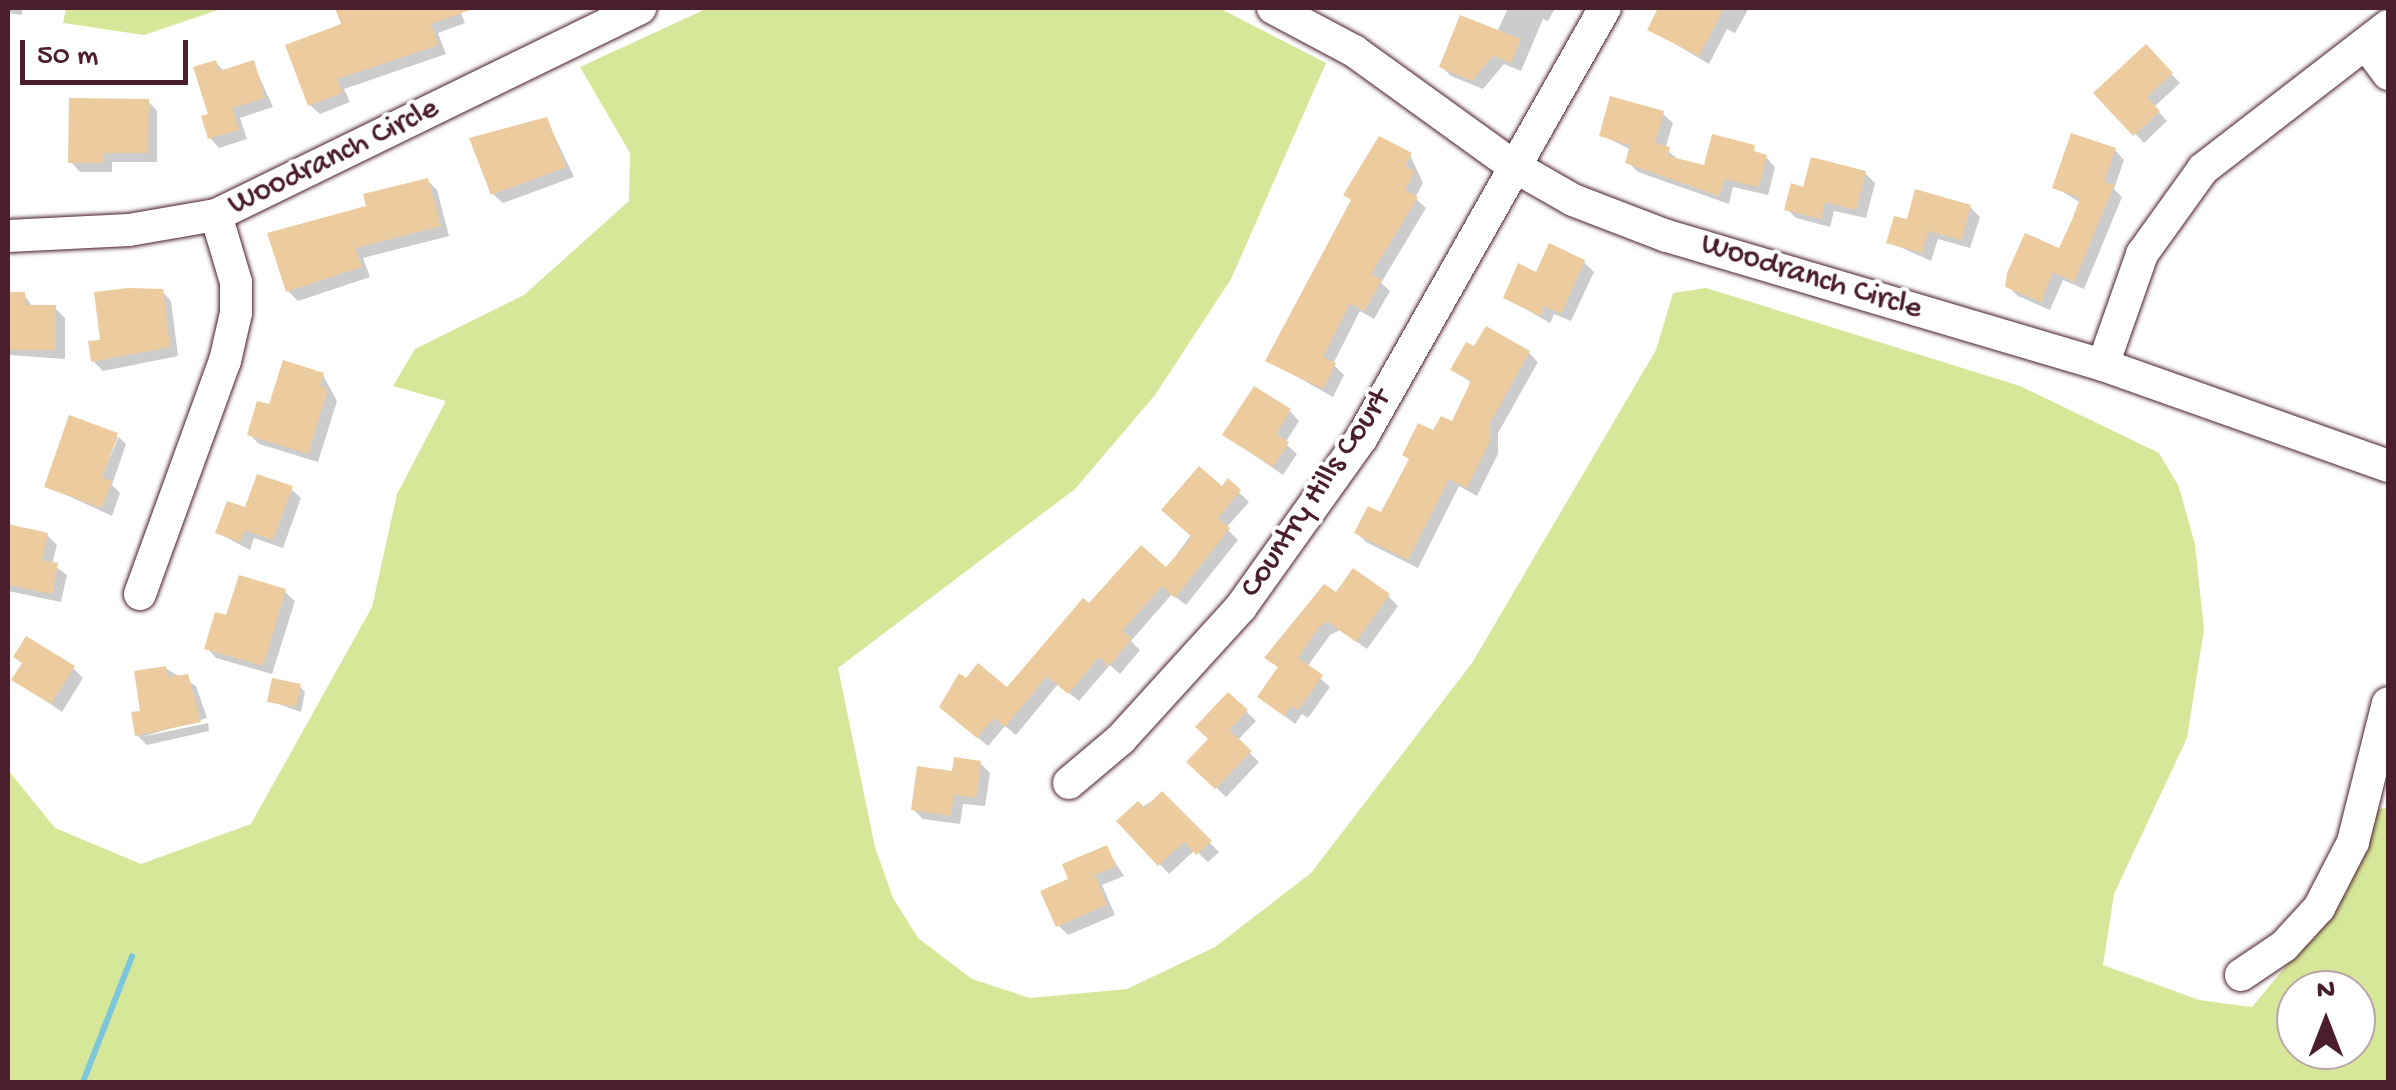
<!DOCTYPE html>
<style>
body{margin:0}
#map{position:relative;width:2396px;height:1090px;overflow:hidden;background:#fff;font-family:"Gochi Hand",sans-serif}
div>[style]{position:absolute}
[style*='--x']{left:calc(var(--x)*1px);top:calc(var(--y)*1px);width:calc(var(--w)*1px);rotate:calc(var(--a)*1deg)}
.green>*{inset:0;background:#d7e79a}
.shadow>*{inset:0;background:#0003}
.stream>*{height:6px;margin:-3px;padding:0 3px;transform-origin:3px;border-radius:3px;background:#7cc6dc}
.building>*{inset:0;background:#eccc9e}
.roads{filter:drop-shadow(0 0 2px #4a1f2b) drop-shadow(0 0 2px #4a1f2b)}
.minor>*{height:32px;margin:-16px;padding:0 16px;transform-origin:16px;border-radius:16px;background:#fff}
span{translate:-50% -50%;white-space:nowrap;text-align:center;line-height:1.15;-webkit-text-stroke:8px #fff;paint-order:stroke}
.street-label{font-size:32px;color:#4a1f2b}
.frame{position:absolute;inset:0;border:10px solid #4a1f2b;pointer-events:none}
.north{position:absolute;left:2276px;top:970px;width:100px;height:100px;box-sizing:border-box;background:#fff;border:2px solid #b7a5aa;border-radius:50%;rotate:0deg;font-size:28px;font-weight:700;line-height:40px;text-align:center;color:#4a1f2b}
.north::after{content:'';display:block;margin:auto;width:35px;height:45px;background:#4a1f2b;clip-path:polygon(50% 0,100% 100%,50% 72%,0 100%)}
.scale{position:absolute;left:20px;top:40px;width:168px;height:45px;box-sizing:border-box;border:5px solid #4a1f2b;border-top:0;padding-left:12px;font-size:30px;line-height:35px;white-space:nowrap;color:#4a1f2b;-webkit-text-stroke:8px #fff;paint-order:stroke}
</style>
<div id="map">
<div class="green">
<i style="clip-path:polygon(66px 8px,224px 8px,144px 35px,63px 23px)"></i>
<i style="clip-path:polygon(evenodd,708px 8px,1219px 8px,1326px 63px,1231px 279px,1155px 395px,1075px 489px,838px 668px,875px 847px,893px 898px,918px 938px,972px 979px,1030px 998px,1127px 989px,1215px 947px,1311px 873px,1472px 663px,1656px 350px,1673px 293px,1706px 288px,2020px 386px,2159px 453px,2179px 487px,2195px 545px,2204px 629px,2187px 738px,2114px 894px,2103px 965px,2199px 1000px,2252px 1007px,2347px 892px,2377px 809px,2388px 808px,2388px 1082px,8px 1082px,8px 770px,55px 828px,141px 864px,251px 824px,372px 607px,397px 494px,446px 401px,393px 386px,415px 349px,524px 295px,629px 201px,630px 153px,580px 67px,708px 8px,2296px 990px,2356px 990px,2356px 1050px,2296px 1050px,2296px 990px)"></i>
</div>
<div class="shadow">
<i style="clip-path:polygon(8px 8px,22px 8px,22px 15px,8px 13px)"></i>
<i style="clip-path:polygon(338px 8px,360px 8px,367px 24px,399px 8px,459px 8px,465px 23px,438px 33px,446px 54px,344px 89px,350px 102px,320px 114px,310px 105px,345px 25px)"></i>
<i style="clip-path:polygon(1508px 8px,1555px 8px,1548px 21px,1543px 19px,1521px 71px,1504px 64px,1483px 89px,1451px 76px,1442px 67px,1497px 32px)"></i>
<i style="clip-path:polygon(1661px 8px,1675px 13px,1749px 8px,1735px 33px,1727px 29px,1709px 64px,1650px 29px)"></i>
<i style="clip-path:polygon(2146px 48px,2180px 83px,2154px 107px,2167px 121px,2144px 143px,2097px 93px)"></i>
<i style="clip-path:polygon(216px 63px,225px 72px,253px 63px,273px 107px,240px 118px,247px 139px,219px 148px,210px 138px)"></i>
<i style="clip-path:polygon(148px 101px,157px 111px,157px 162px,112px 162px,112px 172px,80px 172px,71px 162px)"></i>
<i style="clip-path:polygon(1663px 114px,1673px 123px,1665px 149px,1678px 159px,1706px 168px,1766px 157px,1775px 167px,1768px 195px,1733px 187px,1729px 204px,1638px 172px,1628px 162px,1631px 150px,1602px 135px)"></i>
<i style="clip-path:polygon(547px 120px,574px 177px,503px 203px,493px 194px)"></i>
<i style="clip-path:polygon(2115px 150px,2124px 160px,2114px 189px,2122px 197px,2084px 289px,2063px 280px,2050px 310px,2018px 296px,2008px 286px,2060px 251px,2081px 203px,2055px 187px)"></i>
<i style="clip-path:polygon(1410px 155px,1423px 183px,1415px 198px,1426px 208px,1381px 283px,1390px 291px,1374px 319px,1360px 311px,1333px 364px,1344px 375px,1333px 397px,1269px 361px)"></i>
<i style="clip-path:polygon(1865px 173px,1875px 183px,1866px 218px,1834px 211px,1830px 227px,1796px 218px,1787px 209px,1805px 190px)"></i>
<i style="clip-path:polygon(427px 180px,437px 190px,449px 236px,363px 258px,370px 277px,298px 301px,288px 291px,369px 208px)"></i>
<i style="clip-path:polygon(1970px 207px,1980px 217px,1970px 248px,1938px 239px,1931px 261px,1889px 242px,1909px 222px)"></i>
<i style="clip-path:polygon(1584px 262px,1594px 272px,1571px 321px,1554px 314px,1550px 323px,1506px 298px,1537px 275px)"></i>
<i style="clip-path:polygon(162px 291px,171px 301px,178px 356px,103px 371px,93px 361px,103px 342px)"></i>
<i style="clip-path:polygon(8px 294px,24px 294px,33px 308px,55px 308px,65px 318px,65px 359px,8px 355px)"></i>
<i style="clip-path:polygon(1529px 353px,1538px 362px,1498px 433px,1498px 454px,1477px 496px,1459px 486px,1418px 568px,1366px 542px,1357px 533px,1382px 516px,1434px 434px,1453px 425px,1473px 384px,1453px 369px)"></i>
<i style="clip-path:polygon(323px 375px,337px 401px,318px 462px,259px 444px,250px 435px,271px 408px)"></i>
<i style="clip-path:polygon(1290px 411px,1299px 421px,1285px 443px,1297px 454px,1283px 475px,1225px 435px)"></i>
<i style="clip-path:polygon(71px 419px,118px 437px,95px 489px,119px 437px,126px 444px,112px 485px,120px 493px,112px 516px,47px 486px)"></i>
<i style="clip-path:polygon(1228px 482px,1249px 502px,1226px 528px,1238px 540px,1186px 605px,1172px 594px,1131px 641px,1140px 650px,1120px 674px,1110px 665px,1079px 701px,1058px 684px,1016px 735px,1005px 726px,988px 746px,951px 716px,1007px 690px,1089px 607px,1166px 570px)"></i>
<i style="clip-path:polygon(291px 489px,301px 498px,283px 548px,254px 538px,250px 550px,218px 533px)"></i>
<i style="clip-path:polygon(8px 526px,47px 535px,57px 545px,52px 564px,67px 575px,61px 602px,8px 591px)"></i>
<i style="clip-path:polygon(285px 592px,295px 601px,272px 674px,216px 658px,207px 648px,228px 618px)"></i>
<i style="clip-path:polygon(1337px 596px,1388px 596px,1398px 606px,1367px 649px,1340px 630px,1330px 635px,1307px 667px,1330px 687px,1308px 718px,1302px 714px,1295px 724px,1260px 697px,1280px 669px,1267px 657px)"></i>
<i style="clip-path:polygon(73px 668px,83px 678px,62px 712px,15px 680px)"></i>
<i style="clip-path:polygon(165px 668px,196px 686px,207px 718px,141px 737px,208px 723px,209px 731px,147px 745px,137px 735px)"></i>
<i style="clip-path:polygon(299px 686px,305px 692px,301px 712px,270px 701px)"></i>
<i style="clip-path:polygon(1229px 695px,1256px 721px,1237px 741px,1259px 762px,1226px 797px,1190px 762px,1211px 739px)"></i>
<i style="clip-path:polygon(980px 763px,990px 773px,985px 806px,963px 804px,960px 824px,923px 819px,913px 809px,954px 774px)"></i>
<i style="clip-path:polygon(1162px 795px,1219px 852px,1208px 862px,1195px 850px,1169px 874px,1119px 821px)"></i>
<i style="clip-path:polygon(1106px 848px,1124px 876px,1102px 885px,1115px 915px,1068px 935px,1058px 925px,1071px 880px)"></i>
</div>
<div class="stream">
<i style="--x:83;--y:1082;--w:135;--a:-68.7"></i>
</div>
<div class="building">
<i style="clip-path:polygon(335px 8px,469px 8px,470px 10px,431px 24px,438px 45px,337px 79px,342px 93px,308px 106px,285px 45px,341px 24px)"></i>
<i style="clip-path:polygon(1658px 8px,1724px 8px,1699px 56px,1647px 30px)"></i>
<i style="clip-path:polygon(1460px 15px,1521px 39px,1511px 63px,1493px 56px,1472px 81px,1439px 67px)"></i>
<i style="clip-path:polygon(2146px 44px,2173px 73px,2147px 97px,2160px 111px,2133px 136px,2093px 93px)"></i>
<i style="clip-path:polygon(216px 60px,219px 71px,254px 60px,265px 98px,232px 108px,239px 130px,208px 139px,201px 116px,208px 114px,193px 67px)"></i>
<i style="clip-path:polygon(1610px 96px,1664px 111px,1655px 143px,1670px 147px,1668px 156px,1704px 165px,1712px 134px,1755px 145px,1754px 151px,1767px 155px,1759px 187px,1724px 179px,1719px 196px,1625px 163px,1630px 145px,1599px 136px)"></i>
<i style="clip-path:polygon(69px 98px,149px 99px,148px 153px,104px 153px,103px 163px,68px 163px)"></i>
<i style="clip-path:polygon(547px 117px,566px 167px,491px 195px,469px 138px)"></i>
<i style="clip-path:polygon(2071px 133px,2116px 148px,2104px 182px,2114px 185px,2074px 282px,2053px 272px,2041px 302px,2005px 287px,2007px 273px,2025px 233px,2059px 248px,2072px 220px,2080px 198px,2052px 188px)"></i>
<i style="clip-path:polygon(1379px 136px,1412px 153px,1405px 166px,1415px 171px,1405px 190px,1418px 197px,1371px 274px,1382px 280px,1364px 311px,1350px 303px,1323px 357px,1336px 363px,1323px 389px,1265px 361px,1351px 200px,1343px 195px)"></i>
<i style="clip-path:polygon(1811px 157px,1866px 171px,1856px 210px,1825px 202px,1821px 219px,1784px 210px,1791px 183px,1803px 187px)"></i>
<i style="clip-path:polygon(428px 178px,441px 226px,355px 248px,362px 267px,286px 292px,267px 233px,366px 206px,363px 194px)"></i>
<i style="clip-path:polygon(1915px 189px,1971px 205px,1961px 240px,1928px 231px,1922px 253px,1886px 243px,1894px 216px,1907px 219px)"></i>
<i style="clip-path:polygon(1549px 243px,1585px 260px,1561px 314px,1545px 306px,1540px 316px,1503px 298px,1518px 263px,1536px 272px)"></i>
<i style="clip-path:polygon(128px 288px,163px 289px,170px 347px,91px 362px,88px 341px,100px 340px,94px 292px)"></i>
<i style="clip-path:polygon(8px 292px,25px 292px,25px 305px,56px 305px,56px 350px,8px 350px)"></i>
<i style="clip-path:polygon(1486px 326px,1530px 351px,1490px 423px,1489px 443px,1467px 488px,1449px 479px,1408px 560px,1354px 533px,1368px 506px,1381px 512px,1409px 459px,1402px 455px,1418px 423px,1433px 430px,1441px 416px,1452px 421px,1471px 381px,1450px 370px,1466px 342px,1474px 346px)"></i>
<i style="clip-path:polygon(283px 360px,324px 373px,320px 386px,328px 389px,308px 454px,247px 435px,257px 401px,269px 404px)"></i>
<i style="clip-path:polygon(1254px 386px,1291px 409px,1276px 434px,1289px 442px,1273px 467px,1222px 435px)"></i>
<i style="clip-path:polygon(69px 415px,118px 433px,102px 478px,112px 481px,102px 508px,44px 487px)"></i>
<i style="clip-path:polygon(1199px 466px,1222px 486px,1228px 478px,1241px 490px,1218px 518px,1230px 528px,1175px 598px,1162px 586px,1122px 631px,1132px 639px,1109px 666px,1099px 657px,1068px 694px,1047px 676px,1005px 727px,994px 718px,977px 738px,939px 707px,959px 673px,966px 678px,978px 663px,1007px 687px,1083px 598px,1089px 603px,1141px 545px,1166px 567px,1192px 537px,1161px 510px)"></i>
<i style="clip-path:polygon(257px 474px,293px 486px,273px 540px,244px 530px,240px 542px,215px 533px,227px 501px,245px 507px)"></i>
<i style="clip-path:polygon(8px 524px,48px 533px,42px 560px,58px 563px,52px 594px,8px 585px)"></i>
<i style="clip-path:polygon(1353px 568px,1390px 594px,1356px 642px,1328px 622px,1320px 626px,1298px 658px,1323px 675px,1298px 710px,1291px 706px,1284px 716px,1257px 697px,1278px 667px,1264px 658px,1324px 584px,1336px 592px)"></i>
<i style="clip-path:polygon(239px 575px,286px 589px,263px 666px,204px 649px,215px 612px,226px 615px)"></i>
<i style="clip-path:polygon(26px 636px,75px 666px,51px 704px,11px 680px,22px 663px,13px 657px)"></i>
<i style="clip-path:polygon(166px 666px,168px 677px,188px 674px,201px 722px,135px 736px,131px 712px,140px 711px,134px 671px)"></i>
<i style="clip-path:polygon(272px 678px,301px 684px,296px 707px,267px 702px)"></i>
<i style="clip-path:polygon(1228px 692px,1248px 710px,1229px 730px,1252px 751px,1215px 789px,1186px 762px,1208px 739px,1195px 727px)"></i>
<i style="clip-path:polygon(954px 757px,981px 761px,976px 798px,954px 795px,951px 816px,911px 810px,917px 766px,952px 771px)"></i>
<i style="clip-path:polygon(1162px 791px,1212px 841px,1196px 855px,1184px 842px,1158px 866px,1116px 821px,1138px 801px,1145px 808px)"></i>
<i style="clip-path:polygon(1107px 845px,1116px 866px,1095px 875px,1107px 905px,1056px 927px,1040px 891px,1068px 879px,1062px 864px)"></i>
</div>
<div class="roads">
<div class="minor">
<i style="--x:1273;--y:8;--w:92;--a:28"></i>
<i style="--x:1354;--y:51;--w:195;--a:35.8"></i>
<i style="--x:1512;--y:165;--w:70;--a:29.8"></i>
<i style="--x:1573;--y:200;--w:101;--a:21"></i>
<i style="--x:1667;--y:236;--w:455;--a:16.5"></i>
<i style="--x:2103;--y:365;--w:302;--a:19.5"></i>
<i style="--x:2368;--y:47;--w:34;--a:53"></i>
<i style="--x:8;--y:236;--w:121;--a:-2.8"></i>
<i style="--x:129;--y:230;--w:88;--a:-9.8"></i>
<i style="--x:216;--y:215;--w:472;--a:-26"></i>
<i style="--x:2103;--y:365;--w:118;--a:-70.6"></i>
<i style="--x:2142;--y:254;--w:105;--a:-54.3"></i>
<i style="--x:2203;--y:169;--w:234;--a:-37.7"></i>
<i style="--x:140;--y:594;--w:248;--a:-70"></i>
<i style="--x:225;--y:361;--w:49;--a:-77.1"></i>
<i style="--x:236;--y:313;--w:31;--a:-90"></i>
<i style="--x:236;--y:282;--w:70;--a:-106.6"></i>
<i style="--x:1069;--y:783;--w:68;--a:-40.2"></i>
<i style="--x:1121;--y:739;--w:178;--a:-47.7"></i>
<i style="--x:1241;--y:607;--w:206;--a:-54.5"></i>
<i style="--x:1361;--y:439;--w:495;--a:-60.5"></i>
<i style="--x:2241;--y:975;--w:52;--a:-34"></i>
<i style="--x:2284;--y:946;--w:52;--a:-47.4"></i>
<i style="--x:2319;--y:908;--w:74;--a:-62.7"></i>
<i style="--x:2353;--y:842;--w:143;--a:-75.9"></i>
</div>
</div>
<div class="street-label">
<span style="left:334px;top:158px;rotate:-26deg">Woodranch Circle</span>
<span style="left:1811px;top:278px;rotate:17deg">Woodranch Circle</span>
<span style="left:1317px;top:494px;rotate:-56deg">Country Hills Court</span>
</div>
<div class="frame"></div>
<div class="north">N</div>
<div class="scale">50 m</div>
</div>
